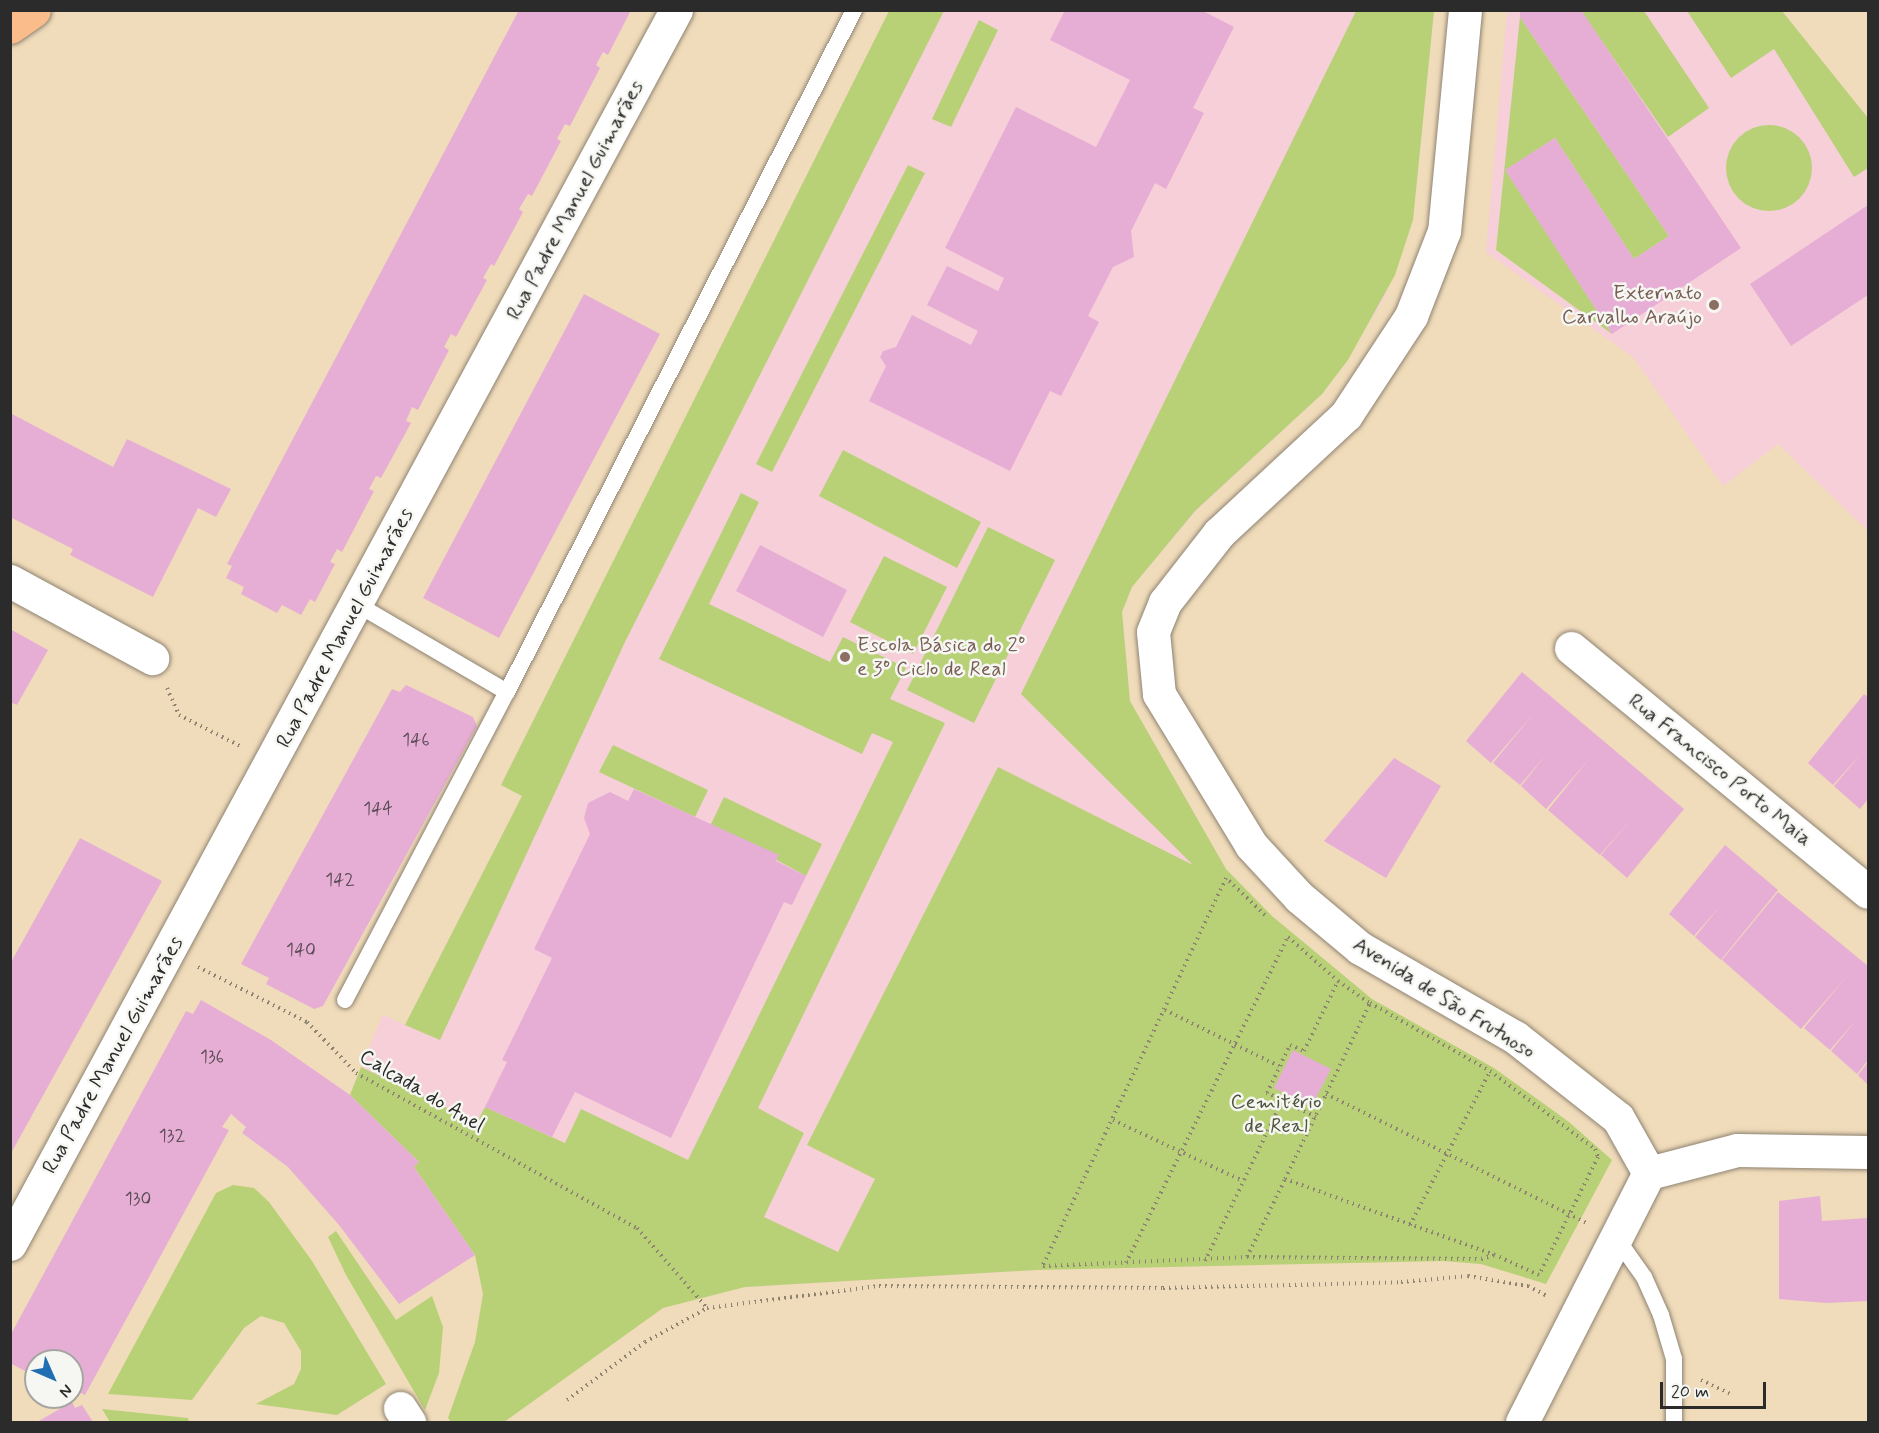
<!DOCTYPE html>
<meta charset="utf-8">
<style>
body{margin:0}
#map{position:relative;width:1879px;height:1433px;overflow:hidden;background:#f0dbba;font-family:Mynerve,sans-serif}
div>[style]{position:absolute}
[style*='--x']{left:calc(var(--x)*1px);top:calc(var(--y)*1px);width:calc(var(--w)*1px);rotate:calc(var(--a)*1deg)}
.built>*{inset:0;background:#f6cfd8}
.green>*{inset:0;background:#b8d177}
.round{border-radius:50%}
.building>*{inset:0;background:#e7aed5}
.path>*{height:4px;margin-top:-2px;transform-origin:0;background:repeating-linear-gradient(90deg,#8e8372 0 1.5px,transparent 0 6px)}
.roads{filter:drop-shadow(0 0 2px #8e8372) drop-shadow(0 0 2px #8e8372)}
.lane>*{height:16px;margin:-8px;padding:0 8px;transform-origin:8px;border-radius:8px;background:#fff}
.street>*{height:33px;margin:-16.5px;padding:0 16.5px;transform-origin:16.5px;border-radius:16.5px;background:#fff}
.primary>*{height:33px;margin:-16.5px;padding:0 16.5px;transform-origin:16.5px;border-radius:16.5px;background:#fabc8b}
.dots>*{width:16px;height:16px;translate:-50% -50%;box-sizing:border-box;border:3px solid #f6f6f2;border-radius:50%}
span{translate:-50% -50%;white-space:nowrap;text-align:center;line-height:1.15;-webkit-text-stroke:5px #f6f6f2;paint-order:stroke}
.number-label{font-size:18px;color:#5a4c56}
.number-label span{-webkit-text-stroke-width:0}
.street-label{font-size:21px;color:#2b2b2b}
.education-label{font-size:21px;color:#785e54}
.right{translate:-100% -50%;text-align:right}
.left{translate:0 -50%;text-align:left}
.park-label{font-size:21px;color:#4e543e}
.frame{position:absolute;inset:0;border:12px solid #2b2b2b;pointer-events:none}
.north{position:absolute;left:24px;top:1349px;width:60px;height:60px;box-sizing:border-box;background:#f6f6f2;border:2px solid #a5a5a2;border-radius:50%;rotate:135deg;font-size:16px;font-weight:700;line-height:24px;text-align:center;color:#2b2b2b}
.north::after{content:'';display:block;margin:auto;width:21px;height:27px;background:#1f6fb2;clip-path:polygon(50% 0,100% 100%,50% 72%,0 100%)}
.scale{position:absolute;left:1660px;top:1382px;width:106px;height:27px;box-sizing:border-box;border:3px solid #2b2b2b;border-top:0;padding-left:8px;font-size:18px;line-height:21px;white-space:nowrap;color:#2b2b2b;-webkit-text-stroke:4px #f6f6f2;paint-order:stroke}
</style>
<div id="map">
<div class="built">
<i style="clip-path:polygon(889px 11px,1434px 11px,1413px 220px,1383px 301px,1322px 394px,1195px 512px,1132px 587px,1122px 612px,1130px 701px,1226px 869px,1036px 1270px,745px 1287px,361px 1067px,383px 1015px,405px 1025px,522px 796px,501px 785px)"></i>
<i style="clip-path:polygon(1507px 11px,1782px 11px,1868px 118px,1868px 531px,1778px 444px,1723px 486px,1634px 358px,1486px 252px)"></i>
</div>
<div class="green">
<i style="clip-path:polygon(889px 11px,944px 11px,625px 642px,440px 1040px,405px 1025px,522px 796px,501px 785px)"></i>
<i style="clip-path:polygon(1356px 11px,1434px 11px,1413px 220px,1395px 275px,1348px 360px,1322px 394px,1195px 511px,1132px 587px,1122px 612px,1130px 701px,1226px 869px,1272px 916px,1372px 999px,1494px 1068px,1569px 1122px,1612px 1160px,1546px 1284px,1481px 1264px,1443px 1261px,1036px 1270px,745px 1287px,663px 1308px,504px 1422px,451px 1422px,448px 1418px,475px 1342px,483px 1294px,475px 1255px,414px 1167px,419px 1162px,350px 1095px,361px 1067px,477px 1122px,485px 1107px,565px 1143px,581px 1109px,688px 1160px,893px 742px,872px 733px,862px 754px,659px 659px,741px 493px,759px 502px,709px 604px,830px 662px,843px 637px,906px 668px,890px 699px,945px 723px,758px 1108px,804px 1133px,764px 1217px,838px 1252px,875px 1179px,807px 1145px,998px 767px,1193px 865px,1021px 694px)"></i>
<i style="clip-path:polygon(1581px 11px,1644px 11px,1709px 108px,1668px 137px)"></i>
<i style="clip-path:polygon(1687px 11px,1782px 11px,1868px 118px,1868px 168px,1854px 177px,1774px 49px,1731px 78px)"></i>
<i style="clip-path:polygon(1520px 17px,1669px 236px,1634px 259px,1555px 138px,1506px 170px,1612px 334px,1496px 250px)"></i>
<i style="clip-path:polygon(979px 20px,998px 30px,951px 127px,932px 119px)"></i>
<i class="round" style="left:1726px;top:125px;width:86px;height:86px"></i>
<i style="clip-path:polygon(908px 165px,925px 173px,772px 472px,756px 464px)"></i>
<i style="clip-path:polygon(843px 450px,981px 522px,957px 568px,819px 496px)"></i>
<i style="clip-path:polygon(988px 527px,1055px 560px,974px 723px,907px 690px)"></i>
<i style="clip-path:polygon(884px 556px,947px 587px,913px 654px,850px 622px)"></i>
<i style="clip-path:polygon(613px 745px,708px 790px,695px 817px,599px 772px)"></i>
<i style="clip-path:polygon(724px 797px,822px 844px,806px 876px,711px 824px)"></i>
<i style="clip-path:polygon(233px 1185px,254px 1188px,269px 1202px,312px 1261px,386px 1384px,337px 1415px,256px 1404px,294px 1384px,301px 1369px,301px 1351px,284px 1323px,261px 1316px,244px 1328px,192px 1400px,108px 1394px,216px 1193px)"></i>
<i style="clip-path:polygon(336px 1231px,396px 1320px,432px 1296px,443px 1327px,439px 1373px,425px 1410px,346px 1275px,328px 1237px)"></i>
<i style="clip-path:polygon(102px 1409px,188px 1418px,189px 1422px,110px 1422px)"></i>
</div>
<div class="building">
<i style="clip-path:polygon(519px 10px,631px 10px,608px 55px,603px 52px,596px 65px,600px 68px,570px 126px,565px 124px,557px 139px,561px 141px,532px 196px,528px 194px,519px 209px,523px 212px,494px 266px,491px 264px,483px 278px,487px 280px,456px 337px,451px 334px,444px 347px,449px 350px,418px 410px,412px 407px,406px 421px,411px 423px,381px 478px,376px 476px,369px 489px,374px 491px,342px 552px,337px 549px,330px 562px,335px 564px,315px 602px,310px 599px,301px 615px,282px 605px,277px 613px,241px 594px,244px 587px,226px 578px,232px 566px,227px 564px)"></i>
<i style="clip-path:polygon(1065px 10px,1201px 10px,1234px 27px,1193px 108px,1204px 113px,1166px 189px,1155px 183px,1131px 231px,1134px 257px,1113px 267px,1088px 316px,1099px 322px,1061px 396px,1050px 391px,1010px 471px,869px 401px,886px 366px,880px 357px,883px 351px,896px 347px,912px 315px,971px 345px,978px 331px,927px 305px,947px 266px,998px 291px,1004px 278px,945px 248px,1016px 107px,1096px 147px,1130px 80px,1050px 40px)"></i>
<i style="clip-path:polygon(1520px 10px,1581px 10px,1741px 248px,1612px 334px,1505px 170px,1555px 138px,1634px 259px,1669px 236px,1520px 17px)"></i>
<i style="clip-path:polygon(1868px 205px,1868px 295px,1791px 346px,1750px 284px)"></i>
<i style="clip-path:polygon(584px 294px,660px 334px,499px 638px,423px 598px)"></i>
<i style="clip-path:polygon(10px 413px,113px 467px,127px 439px,231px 489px,216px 517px,198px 508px,153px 597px,70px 555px,73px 549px,10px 517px)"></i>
<i style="clip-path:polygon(760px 545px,847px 590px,823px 637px,736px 591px)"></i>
<i style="clip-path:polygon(10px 629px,48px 650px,17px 705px,10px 702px)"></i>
<i style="clip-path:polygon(1522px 672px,1684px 809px,1627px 878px,1601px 855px,1632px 818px,1600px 855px,1548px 810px,1589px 759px,1546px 809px,1521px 786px,1546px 755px,1520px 785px,1493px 763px,1534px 713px,1491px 763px,1466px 741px)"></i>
<i style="clip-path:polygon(406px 685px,473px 717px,477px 726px,323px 1006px,314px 1009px,266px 984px,269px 978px,241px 964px,392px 689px,400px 692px)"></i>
<i style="clip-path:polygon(1864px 694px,1868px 697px,1868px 799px,1860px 809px,1834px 786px,1860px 755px,1833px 785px,1808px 763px)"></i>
<i style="clip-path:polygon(1394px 758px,1441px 786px,1386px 878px,1324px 841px)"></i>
<i style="clip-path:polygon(634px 789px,779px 855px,776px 861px,806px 876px,792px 905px,784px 902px,671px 1138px,575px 1092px,552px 1137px,485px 1107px,507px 1062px,502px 1060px,552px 958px,534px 949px,590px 834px,584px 818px,588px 803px,610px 792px,628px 801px)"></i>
<i style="clip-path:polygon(80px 838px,162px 881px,10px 1155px,10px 964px)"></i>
<i style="clip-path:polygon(1725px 845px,1778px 890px,1721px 960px,1695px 937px,1721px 905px,1694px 936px,1669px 914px)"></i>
<i style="clip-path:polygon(1778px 892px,1868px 966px,1868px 1060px,1857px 1074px,1831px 1051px,1856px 1020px,1830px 1050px,1804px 1028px,1847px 976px,1801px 1029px,1722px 960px)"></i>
<i style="clip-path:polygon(201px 1000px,271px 1040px,350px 1095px,419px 1162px,414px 1167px,475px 1255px,399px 1304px,339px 1225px,288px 1167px,242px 1133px,246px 1127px,231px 1114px,222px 1127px,229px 1130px,85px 1395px,72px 1389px,72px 1361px,36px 1361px,36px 1377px,10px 1363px,10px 1336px,186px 1011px,193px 1014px)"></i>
<i style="clip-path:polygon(1293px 1050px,1331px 1069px,1311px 1107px,1274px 1088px)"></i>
<i style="clip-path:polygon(1868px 1062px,1868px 1085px,1858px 1075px)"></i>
<i style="clip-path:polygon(1820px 1196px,1822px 1221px,1868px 1218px,1868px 1301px,1826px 1303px,1779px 1299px,1779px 1201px)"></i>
<i style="clip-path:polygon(72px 1402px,75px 1408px,82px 1405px,93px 1422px,37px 1422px)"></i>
</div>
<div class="path">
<i style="--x:167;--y:688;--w:30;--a:66"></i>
<i style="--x:179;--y:715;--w:68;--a:26.9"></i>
<i style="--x:1265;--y:915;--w:54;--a:-136.5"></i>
<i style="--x:1226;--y:878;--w:429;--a:115.3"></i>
<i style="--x:1043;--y:1266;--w:204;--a:-2.5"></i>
<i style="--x:1247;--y:1257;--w:234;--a:0.5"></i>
<i style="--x:1481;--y:1259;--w:15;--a:-16"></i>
<i style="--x:1288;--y:937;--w:67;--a:41.3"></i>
<i style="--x:1338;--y:981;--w:39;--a:35"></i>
<i style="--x:198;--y:967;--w:122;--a:26.8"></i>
<i style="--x:307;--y:1022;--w:71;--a:46.1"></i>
<i style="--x:356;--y:1073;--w:321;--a:28.9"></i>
<i style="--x:637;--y:1228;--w:106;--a:48.8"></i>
<i style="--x:1370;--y:1003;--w:138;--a:29.5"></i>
<i style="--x:1490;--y:1071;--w:131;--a:36.6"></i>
<i style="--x:1595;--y:1149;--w:9;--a:69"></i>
<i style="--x:1598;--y:1157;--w:132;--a:116.6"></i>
<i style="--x:1539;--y:1275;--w:48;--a:-155.6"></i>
<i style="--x:1495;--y:1255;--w:223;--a:-160.1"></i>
<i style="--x:1285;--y:1179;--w:195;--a:-64.2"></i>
<i style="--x:1165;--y:1010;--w:127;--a:26.2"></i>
<i style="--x:1326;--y:1094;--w:291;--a:26.3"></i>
<i style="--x:1316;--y:1117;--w:55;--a:-153.9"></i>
<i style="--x:1267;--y:1093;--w:53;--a:-64.4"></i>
<i style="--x:1290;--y:1045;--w:15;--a:23"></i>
<i style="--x:1304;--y:1051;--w:78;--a:-64.1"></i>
<i style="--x:1113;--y:1120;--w:144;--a:25.1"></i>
<i style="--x:1410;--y:1225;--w:174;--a:-62.5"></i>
<i style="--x:1247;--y:1257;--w:87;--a:-64"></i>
<i style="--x:1205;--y:1261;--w:178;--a:-64.3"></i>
<i style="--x:1126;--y:1263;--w:364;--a:-63.6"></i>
<i style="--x:1701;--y:1380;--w:35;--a:25"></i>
<i style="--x:567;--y:1400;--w:97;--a:-36.6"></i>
<i style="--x:645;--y:1342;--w:71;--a:-28.7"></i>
<i style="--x:707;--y:1308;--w:173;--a:-7.3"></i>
<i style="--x:879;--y:1286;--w:284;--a:0.4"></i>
<i style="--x:1163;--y:1288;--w:238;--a:-1.4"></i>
<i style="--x:1401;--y:1282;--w:67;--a:-5.1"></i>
<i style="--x:1468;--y:1276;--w:61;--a:9.5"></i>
<i style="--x:1528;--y:1286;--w:21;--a:28"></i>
</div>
<div class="roads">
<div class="lane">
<i style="--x:507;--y:692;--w:765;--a:-63.03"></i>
<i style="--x:345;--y:1000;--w:348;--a:-62.3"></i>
<i style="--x:507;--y:692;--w:173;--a:-149.7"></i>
<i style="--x:1617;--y:1239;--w:47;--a:54.6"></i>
<i style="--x:1644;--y:1277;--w:42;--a:65.9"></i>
<i style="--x:1661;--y:1315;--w:46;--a:73.5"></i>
<i style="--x:1674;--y:1359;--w:63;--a:90"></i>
</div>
<div class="street">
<i style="--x:1465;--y:10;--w:222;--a:95.4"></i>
<i style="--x:1444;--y:231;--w:91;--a:111.2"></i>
<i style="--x:1411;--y:316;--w:118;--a:123.3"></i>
<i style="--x:1346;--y:415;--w:173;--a:137.1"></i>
<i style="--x:1219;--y:533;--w:88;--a:128"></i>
<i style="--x:1165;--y:602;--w:32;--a:112"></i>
<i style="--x:1153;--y:632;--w:62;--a:84.5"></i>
<i style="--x:1159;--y:694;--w:177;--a:58.6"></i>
<i style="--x:1251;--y:845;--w:71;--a:47.3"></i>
<i style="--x:1299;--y:897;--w:80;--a:39.9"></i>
<i style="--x:1360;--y:948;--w:179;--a:29.9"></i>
<i style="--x:1515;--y:1037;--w:131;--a:38.2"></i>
<i style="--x:1618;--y:1118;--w:63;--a:60.6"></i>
<i style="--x:10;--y:581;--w:162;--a:28.5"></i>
<i style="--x:1571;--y:648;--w:384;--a:39.4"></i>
<i style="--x:1649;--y:1173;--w:91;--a:-14.6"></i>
<i style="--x:1737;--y:1150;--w:131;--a:0.9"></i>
<i style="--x:10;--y:1244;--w:1402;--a:-61.64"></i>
<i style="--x:400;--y:1408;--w:17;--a:57"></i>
<i style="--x:1522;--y:1422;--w:280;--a:-63"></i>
</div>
<div class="primary">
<i style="--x:10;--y:27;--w:29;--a:-35"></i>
</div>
</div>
<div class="dots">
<i style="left:1714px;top:305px;background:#8d6e63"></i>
<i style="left:845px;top:657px;background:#8d6e63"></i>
</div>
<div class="number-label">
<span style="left:416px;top:740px">146</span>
<span style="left:378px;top:809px">144</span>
<span style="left:340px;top:880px">142</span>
<span style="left:301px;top:950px">140</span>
<span style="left:212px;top:1057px">136</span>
<span style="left:172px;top:1136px">132</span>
<span style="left:138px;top:1199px">130</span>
</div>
<div class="street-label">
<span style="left:575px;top:200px;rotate:-62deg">Rua Padre Manuel Guimarães</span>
<span style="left:345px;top:628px;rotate:-62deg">Rua Padre Manuel Guimarães</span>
<span style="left:1720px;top:770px;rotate:39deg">Rua Francisco Porto Maia</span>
<span style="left:1444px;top:998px;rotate:32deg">Avenida de São Frutuoso</span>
<span style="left:113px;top:1055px;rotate:-61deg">Rua Padre Manuel Guimarães</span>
<span style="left:422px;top:1091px;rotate:31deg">Calcada do Anel</span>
</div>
<div class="education-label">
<span class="right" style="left:1702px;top:305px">Externato<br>Carvalho Araújo</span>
<span class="left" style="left:857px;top:657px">Escola Básica do 2º<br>e 3º Ciclo de Real</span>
</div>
<div class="park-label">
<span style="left:1276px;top:1114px">Cemitério<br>de Real</span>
</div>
<div class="frame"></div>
<div class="north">N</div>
<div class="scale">20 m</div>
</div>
